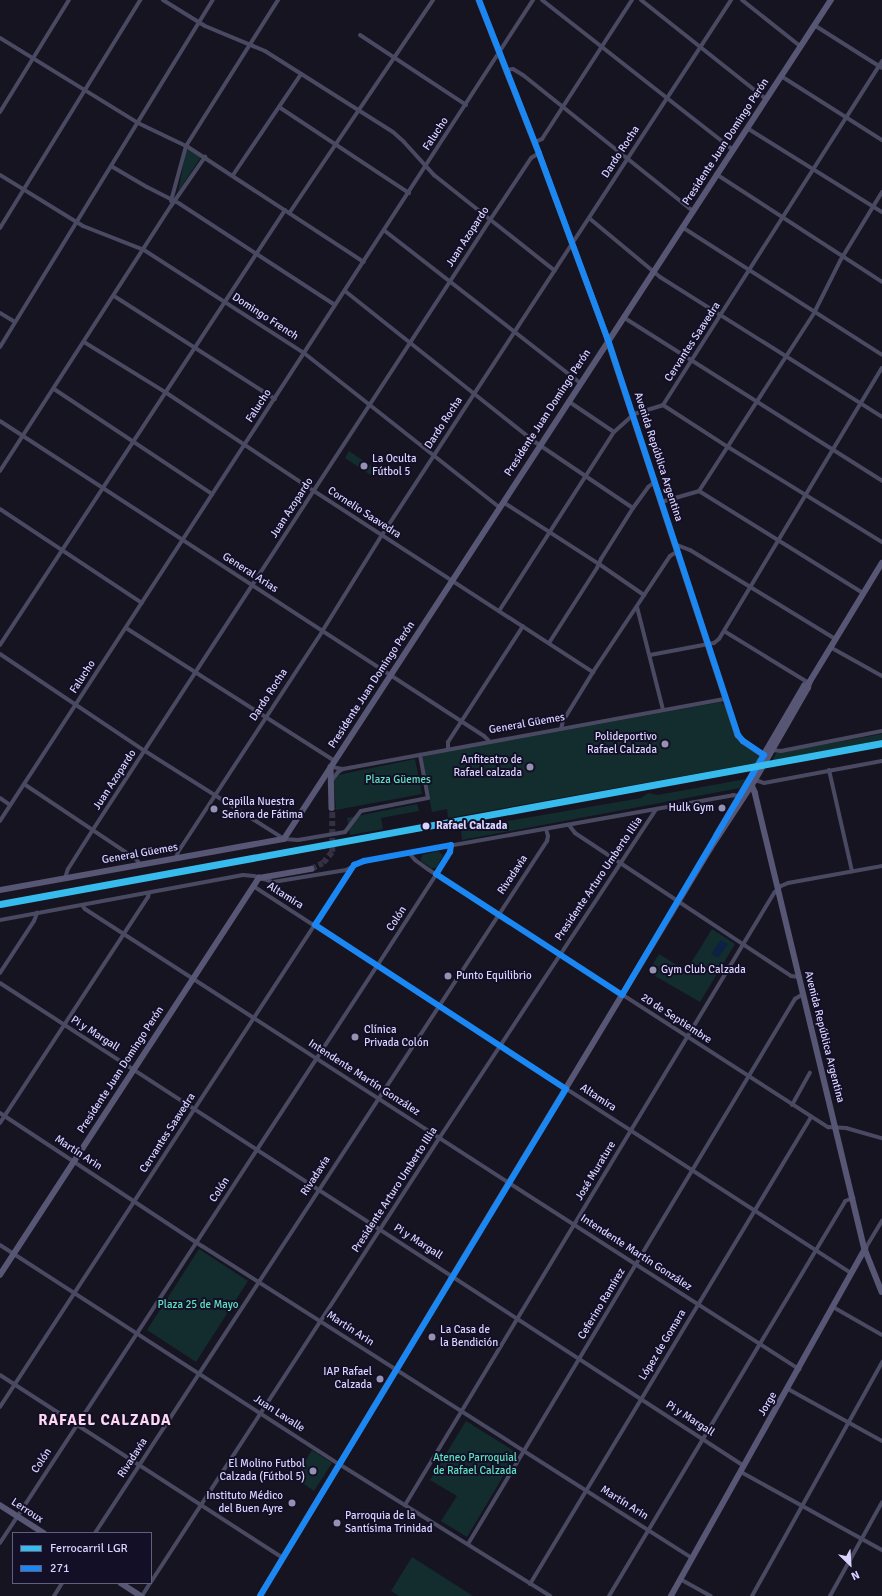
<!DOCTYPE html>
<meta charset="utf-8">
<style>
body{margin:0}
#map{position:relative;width:882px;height:1596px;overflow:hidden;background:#161421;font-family:Signika,sans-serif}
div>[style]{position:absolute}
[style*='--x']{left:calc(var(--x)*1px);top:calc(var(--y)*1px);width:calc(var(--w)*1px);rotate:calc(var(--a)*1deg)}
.green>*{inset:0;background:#132c2d}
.water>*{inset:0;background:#0d2144}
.secondary-tunnel>*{height:5.5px;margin-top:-2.75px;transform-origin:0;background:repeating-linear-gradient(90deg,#333142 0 5.5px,transparent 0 8.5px)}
.street>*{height:4px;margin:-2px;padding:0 2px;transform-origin:2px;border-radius:2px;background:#4a4962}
.secondary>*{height:5.5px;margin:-2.75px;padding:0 2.75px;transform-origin:2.75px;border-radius:2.75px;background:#575674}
.bus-1>*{height:6px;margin:-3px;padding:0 3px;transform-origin:3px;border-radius:3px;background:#1a87f2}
.rail-1>*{height:7px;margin:-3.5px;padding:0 3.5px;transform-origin:3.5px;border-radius:3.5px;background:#37bbed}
.dots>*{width:11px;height:11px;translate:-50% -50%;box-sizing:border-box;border:2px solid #130f26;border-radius:50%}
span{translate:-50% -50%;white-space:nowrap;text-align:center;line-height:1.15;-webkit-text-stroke:4px #130f26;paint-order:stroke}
.street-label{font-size:11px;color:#d9d4ff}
.poi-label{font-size:11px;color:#d9d4ff}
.left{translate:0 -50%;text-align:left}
.right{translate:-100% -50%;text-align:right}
.park-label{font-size:11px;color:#5fe0c0}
.stop-label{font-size:11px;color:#d9d4ff;font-weight:700}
.district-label{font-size:15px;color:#ffd6f0;font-weight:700;letter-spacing:1px}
.legend{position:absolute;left:12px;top:1532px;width:140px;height:52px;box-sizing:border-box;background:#130f26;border:1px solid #625e7d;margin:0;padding:5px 7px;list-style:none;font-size:12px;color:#d9d4ff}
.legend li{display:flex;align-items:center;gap:8px;height:20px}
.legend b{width:20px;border:1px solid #625e7d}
.north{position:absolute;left:830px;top:1544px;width:40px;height:40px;-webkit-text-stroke:3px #130f26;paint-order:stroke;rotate:155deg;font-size:11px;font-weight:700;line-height:16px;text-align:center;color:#d9d4ff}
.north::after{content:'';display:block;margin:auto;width:14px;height:18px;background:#d9d4ff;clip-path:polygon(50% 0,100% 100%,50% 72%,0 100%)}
</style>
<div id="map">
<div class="green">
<i style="clip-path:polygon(189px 149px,201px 157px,178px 192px,186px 151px)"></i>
<i style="clip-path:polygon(349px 451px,377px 470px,372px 476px,345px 458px)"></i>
<i style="clip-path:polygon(721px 702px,725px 706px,739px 739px,758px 754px,759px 758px,756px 763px,448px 818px,447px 809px,432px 812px,422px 761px,423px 756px)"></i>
<i style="clip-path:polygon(882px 734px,882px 740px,772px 761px,776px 753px)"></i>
<i style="clip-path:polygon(415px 759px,422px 794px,336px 810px,333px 776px)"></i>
<i style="clip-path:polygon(746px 779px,740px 788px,462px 840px,461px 829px,641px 798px,648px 793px,658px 795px)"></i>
<i style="clip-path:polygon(417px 804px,419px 811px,381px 818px,383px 829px,350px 835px,347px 818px)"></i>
<i style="clip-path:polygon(438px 851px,443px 855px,436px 868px,431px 868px,421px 861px,422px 855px)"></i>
<i style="clip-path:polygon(712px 929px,735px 944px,700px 1002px,648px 972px,659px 954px,686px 971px)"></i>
<i style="clip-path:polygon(199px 1249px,248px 1281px,196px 1362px,147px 1330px)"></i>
<i style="clip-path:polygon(466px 1421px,517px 1453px,467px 1537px,441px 1521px,457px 1496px,430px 1480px)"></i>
<i style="clip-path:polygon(312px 1450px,332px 1463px,314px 1491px,295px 1478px)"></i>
<i style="clip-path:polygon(412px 1557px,473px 1596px,399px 1596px,391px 1591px)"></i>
</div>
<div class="water">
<i style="clip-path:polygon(721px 940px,728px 944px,718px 958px,711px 954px)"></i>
</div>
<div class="secondary-tunnel">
<i style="--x:311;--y:869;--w:13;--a:-27"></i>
<i style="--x:323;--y:863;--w:14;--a:-51"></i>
<i style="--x:332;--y:852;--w:44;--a:-90"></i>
</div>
<div class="street">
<i style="--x:163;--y:0;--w:49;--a:31.8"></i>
<i style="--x:205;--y:26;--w:65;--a:22.6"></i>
<i style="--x:265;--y:51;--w:151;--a:32.3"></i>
<i style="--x:393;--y:132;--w:15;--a:42"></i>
<i style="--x:404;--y:142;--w:45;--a:47.7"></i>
<i style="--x:434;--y:175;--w:154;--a:38.4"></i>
<i style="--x:542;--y:0;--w:241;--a:38.1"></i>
<i style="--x:641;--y:0;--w:159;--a:38.4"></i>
<i style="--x:742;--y:0;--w:74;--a:38.4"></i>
<i style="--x:814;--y:25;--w:80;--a:32.3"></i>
<i style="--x:360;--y:35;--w:127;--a:33.4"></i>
<i style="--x:0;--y:38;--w:162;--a:31.6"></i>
<i style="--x:138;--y:123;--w:55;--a:25.6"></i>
<i style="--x:188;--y:147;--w:210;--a:33.2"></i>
<i style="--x:507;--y:70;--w:6;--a:-9"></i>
<i style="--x:513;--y:69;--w:12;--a:31"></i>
<i style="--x:523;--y:75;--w:218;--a:38.7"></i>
<i style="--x:781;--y:76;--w:120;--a:32.4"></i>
<i style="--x:279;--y:107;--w:156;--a:33.5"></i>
<i style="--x:0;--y:112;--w:132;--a:-58.4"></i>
<i style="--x:747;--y:128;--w:159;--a:31.9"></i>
<i style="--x:535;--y:142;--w:8;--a:-23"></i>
<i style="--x:542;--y:139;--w:166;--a:-57.1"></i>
<i style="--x:111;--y:166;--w:42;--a:30.3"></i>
<i style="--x:147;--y:187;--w:37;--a:27"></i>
<i style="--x:180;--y:204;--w:185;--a:33.1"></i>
<i style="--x:716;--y:174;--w:198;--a:33"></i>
<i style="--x:0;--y:175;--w:97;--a:31.6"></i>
<i style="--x:83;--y:226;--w:66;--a:21.5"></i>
<i style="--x:144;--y:250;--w:190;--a:32.8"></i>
<i style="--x:304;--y:353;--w:248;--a:38.3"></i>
<i style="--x:233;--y:175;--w:122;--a:-56"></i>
<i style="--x:171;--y:201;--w:57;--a:-74.7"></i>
<i style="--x:186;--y:146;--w:173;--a:-57.8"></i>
<i style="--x:290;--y:212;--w:256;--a:-56"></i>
<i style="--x:589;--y:218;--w:92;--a:39.7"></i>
<i style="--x:660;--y:277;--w:262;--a:32.2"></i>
<i style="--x:682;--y:227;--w:237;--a:32.6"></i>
<i style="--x:0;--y:228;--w:268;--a:-58.4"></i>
<i style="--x:385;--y:231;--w:247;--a:37.9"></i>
<i style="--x:345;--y:291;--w:243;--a:38.5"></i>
<i style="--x:535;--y:442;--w:118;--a:34"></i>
<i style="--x:114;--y:296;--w:191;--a:32.6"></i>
<i style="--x:0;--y:313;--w:17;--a:31"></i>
<i style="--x:623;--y:317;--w:307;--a:32.3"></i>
<i style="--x:84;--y:342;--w:95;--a:31.7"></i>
<i style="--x:165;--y:392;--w:179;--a:33.6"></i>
<i style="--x:314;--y:491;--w:333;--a:33"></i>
<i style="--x:0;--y:347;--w:407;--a:-58.5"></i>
<i style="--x:54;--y:389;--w:190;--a:33.6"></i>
<i style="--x:568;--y:401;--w:55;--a:34"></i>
<i style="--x:663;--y:405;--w:77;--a:32.9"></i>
<i style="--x:728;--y:447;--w:181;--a:31.7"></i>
<i style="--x:0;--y:421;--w:577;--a:33.06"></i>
<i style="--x:484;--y:736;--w:7;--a:45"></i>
<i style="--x:0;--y:471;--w:315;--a:-57.2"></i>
<i style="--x:171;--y:206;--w:60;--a:-55.2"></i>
<i style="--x:699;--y:491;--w:212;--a:-57.1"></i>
<i style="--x:814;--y:313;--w:58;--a:-63.4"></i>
<i style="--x:840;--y:261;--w:81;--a:-58.7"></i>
<i style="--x:503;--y:502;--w:114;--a:32.9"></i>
<i style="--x:599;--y:564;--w:55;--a:34.6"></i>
<i style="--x:661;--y:502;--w:40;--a:-16"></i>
<i style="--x:699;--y:491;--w:193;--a:31.9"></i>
<i style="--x:0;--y:509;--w:170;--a:33.5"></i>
<i style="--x:677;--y:545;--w:14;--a:21"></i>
<i style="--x:690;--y:550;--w:170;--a:31.5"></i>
<i style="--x:637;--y:607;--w:106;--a:75.8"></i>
<i style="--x:499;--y:611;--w:213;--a:-57.3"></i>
<i style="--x:614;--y:432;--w:27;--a:-42"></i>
<i style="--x:634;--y:414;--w:30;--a:-17"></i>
<i style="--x:663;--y:405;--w:408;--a:-57.5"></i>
<i style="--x:126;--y:628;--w:248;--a:32.5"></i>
<i style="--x:724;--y:631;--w:100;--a:31.5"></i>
<i style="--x:549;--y:643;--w:89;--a:-57.4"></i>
<i style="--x:597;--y:568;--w:10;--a:-66"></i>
<i style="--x:601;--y:559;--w:60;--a:-57.9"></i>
<i style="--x:633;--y:508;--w:26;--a:-54"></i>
<i style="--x:648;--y:487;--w:9;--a:-36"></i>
<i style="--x:0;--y:645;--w:520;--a:-56.77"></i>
<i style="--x:830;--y:647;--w:60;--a:29.1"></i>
<i style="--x:0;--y:654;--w:174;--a:33.8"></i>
<i style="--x:145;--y:751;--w:165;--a:32.3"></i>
<i style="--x:284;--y:839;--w:14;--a:4"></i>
<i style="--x:298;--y:840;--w:48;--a:-9.7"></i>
<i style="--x:345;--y:832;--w:26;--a:-53"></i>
<i style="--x:361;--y:811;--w:68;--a:-11"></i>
<i style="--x:428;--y:798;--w:44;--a:-100.5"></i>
<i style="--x:650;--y:655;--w:65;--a:-10.6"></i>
<i style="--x:714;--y:643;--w:6;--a:-39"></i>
<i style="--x:719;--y:639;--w:316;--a:-59"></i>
<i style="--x:561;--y:729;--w:8;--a:-76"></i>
<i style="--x:563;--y:721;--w:57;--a:-58.5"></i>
<i style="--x:593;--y:672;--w:139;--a:-56.4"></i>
<i style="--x:670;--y:556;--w:9;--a:-32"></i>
<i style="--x:448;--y:749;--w:7;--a:-90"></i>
<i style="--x:448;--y:742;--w:138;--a:-57.1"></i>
<i style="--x:772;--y:750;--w:9;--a:6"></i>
<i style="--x:781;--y:751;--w:103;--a:-11.2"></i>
<i style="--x:331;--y:767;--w:12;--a:9"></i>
<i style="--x:343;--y:769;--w:389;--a:-10.4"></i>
<i style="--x:829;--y:770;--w:104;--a:77.2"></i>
<i style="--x:332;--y:780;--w:10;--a:-53"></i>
<i style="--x:338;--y:772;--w:6;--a:-31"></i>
<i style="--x:755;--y:780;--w:9;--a:18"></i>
<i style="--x:764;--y:783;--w:120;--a:-10.6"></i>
<i style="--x:24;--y:784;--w:135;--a:33.8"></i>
<i style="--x:136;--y:859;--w:6;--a:51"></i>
<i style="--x:0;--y:798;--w:12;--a:35"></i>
<i style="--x:0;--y:821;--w:979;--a:-57.01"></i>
<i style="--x:569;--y:825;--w:10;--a:53"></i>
<i style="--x:575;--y:833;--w:259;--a:33.5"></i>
<i style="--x:791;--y:976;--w:8;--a:7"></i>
<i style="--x:409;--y:853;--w:9;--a:49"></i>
<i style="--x:415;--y:860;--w:17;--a:36"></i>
<i style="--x:429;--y:870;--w:475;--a:32.8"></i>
<i style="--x:828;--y:1127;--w:18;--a:3"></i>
<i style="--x:846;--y:1128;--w:37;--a:16"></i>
<i style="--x:176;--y:858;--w:6;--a:-72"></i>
<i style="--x:178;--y:852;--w:265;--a:-56.8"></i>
<i style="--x:323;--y:630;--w:112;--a:-58.2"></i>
<i style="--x:382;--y:535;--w:639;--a:-56.88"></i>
<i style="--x:65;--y:878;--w:9;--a:-72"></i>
<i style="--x:68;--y:869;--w:45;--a:-57.7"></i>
<i style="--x:92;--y:831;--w:729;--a:-56.92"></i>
<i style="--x:490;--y:220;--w:74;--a:-56.5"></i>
<i style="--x:531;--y:158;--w:9;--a:-32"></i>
<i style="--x:253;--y:886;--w:712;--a:32.91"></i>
<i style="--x:82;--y:905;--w:5;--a:53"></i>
<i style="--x:85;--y:909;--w:505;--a:32.87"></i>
<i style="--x:509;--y:1183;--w:345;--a:32.7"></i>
<i style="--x:0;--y:920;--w:247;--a:-10.5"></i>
<i style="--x:243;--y:875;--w:11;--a:5"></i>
<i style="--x:254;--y:876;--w:20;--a:18"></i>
<i style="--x:273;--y:882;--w:74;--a:-9.3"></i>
<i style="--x:346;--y:870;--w:20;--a:-27"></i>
<i style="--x:364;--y:861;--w:375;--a:-10.1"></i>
<i style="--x:733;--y:795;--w:6;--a:9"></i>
<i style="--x:0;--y:973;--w:62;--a:-56.8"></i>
<i style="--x:34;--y:921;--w:9;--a:-69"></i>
<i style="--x:0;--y:983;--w:887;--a:32.99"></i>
<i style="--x:792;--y:1105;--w:37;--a:-61"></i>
<i style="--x:0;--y:1113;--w:242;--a:33.4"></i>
<i style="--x:202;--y:1246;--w:581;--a:32.49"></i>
<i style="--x:0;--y:1123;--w:270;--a:-56.8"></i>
<i style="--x:148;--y:897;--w:4;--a:-76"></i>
<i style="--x:0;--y:1245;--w:404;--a:32.9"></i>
<i style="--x:339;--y:1464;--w:249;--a:32"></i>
<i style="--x:865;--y:1249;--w:33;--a:-59"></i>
<i style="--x:833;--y:1307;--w:56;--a:29.7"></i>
<i style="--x:0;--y:1375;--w:337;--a:32.9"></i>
<i style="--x:788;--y:1389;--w:107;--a:29"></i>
<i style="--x:0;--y:1407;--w:642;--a:-56.88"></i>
<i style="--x:741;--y:1472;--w:161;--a:29"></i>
<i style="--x:405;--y:1505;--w:715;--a:-58.91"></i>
<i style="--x:774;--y:893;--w:10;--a:-45"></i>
<i style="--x:781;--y:886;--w:8;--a:-23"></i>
<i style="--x:788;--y:883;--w:96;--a:-10.3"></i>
<i style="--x:95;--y:1533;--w:827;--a:-56.85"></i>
<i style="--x:547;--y:841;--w:5;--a:-79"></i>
<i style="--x:548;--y:836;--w:7;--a:-106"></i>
<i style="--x:0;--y:1543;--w:689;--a:-56.84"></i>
<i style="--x:377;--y:966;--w:118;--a:-57.1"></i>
<i style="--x:441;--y:867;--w:17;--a:-59"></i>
<i style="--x:450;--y:852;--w:7;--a:-82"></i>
<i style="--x:468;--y:1544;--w:636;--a:-59.04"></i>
<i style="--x:795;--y:999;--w:9;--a:-32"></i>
<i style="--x:680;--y:1579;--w:35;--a:29"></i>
<i style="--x:151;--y:1582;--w:531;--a:-57"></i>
<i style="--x:440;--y:1137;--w:393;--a:-56.6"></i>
<i style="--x:530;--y:1584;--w:545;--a:-58.96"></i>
<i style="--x:54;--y:1596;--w:15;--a:-58"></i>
<i style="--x:142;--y:1596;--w:15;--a:-58"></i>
<i style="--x:609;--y:1596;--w:460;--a:-59.1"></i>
<i style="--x:845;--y:1201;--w:9;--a:-21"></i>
<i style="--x:752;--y:1596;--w:268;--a:-60.9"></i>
<i style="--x:830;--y:1596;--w:107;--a:-61"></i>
</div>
<div class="secondary">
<i style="--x:479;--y:0;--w:164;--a:68.6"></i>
<i style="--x:539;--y:153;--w:199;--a:69.7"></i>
<i style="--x:608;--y:340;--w:416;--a:71.8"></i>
<i style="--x:738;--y:735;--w:8;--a:50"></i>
<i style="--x:743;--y:741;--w:25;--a:34"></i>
<i style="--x:331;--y:767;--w:41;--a:88.6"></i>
<i style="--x:752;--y:785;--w:8;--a:67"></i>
<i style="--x:755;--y:792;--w:470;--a:76.5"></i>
<i style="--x:865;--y:1249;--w:46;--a:68.4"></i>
<i style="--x:716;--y:836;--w:174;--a:-59.6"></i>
<i style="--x:804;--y:686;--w:6;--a:-31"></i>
<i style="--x:0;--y:890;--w:289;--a:-10.2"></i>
<i style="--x:284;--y:839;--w:1002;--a:-56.9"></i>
<i style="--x:0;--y:1275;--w:474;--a:-56.9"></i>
<i style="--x:259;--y:878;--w:53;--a:-9.8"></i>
<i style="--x:0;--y:1505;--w:52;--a:32.5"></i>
<i style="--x:121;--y:1583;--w:24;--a:33"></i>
<i style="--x:260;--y:1596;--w:872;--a:-58.93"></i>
<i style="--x:710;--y:849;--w:82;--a:-56.9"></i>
<i style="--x:755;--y:780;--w:106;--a:-60.1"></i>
<i style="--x:808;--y:688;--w:5;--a:-79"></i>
<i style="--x:809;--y:683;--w:140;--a:-58.7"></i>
<i style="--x:671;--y:1596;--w:398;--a:-60.8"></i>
</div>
<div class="bus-1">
<i style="--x:260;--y:1596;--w:592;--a:-58.89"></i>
<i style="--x:566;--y:1089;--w:300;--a:-146.8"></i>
<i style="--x:315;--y:925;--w:72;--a:-57"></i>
<i style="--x:354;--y:865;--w:11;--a:-22"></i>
<i style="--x:364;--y:861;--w:88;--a:-10.4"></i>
<i style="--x:451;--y:845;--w:7;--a:98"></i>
<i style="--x:450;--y:852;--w:26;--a:122"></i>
<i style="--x:436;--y:874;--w:222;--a:33"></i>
<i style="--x:622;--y:995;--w:279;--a:-59.4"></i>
<i style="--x:764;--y:755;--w:25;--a:-146"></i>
<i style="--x:743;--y:741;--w:8;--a:-130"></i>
<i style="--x:738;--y:735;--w:416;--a:-108.2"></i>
<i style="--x:608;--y:340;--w:199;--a:-110.3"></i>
<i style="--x:539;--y:153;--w:164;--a:-111.4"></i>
</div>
<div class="rail-1">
<i style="--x:0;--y:904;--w:897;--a:-10.34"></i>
</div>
<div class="dots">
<i style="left:364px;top:466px;background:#9591b1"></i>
<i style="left:665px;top:744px;background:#9591b1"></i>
<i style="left:530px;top:767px;background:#9591b1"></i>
<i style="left:722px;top:808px;background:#9591b1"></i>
<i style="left:214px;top:809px;background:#9591b1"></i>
<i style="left:426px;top:826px;background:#d9d4ff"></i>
<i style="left:653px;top:970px;background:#9591b1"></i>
<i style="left:448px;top:976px;background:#9591b1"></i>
<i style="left:355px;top:1037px;background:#9591b1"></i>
<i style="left:432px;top:1337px;background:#9591b1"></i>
<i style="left:380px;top:1379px;background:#9591b1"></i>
<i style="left:313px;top:1471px;background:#9591b1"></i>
<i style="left:292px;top:1503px;background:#9591b1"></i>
<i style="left:337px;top:1523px;background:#9591b1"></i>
</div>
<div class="street-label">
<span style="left:436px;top:134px;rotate:-57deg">Falucho</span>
<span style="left:726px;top:142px;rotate:-57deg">Presidente Juan Domingo Perón</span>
<span style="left:621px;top:152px;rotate:-57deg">Dardo Rocha</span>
<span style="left:468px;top:237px;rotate:-57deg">Juan Azopardo</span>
<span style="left:265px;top:317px;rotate:33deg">Domingo French</span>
<span style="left:693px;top:342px;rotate:-57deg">Cervantes Saavedra</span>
<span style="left:259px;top:406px;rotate:-57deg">Falucho</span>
<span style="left:548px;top:413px;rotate:-57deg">Presidente Juan Domingo Perón</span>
<span style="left:444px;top:423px;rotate:-57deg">Dardo Rocha</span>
<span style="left:658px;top:457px;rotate:72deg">Avenida República Argentina</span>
<span style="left:292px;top:508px;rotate:-57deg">Juan Azopardo</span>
<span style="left:364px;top:513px;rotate:33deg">Cornelio Saavedra</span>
<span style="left:250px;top:573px;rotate:33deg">General Arias</span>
<span style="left:83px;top:677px;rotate:-57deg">Falucho</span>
<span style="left:372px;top:685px;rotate:-57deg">Presidente Juan Domingo Perón</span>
<span style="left:269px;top:695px;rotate:-57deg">Dardo Rocha</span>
<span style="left:527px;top:724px;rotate:-10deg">General Güemes</span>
<span style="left:115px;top:780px;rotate:-57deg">Juan Azopardo</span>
<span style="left:140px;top:854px;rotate:-10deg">General Güemes</span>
<span style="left:513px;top:875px;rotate:-56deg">Rivadavia</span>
<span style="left:599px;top:879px;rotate:-56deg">Presidente Arturo Umberto Illia</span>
<span style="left:285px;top:896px;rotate:32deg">Altamira</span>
<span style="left:397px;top:919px;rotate:-57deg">Colón</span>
<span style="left:676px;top:1019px;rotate:33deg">20 de Septiembre</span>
<span style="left:95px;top:1034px;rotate:33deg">Pi y Margall</span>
<span style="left:824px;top:1037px;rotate:76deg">Avenida República Argentina</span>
<span style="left:121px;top:1070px;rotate:-57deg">Presidente Juan Domingo Perón</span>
<span style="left:364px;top:1078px;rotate:33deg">Intendente Martín González</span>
<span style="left:598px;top:1098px;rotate:33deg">Altamira</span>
<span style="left:168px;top:1133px;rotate:-57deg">Cervantes Saavedra</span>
<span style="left:78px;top:1153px;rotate:33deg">Martín Arin</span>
<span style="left:596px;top:1171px;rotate:-59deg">José Murature</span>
<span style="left:316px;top:1176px;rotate:-57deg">Rivadavia</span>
<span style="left:220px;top:1190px;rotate:-57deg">Colón</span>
<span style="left:395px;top:1190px;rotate:-57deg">Presidente Arturo Umberto Illia</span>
<span style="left:418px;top:1242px;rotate:33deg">Pi y Margall</span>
<span style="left:636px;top:1253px;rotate:33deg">Intendente Martín González</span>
<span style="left:602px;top:1304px;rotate:-59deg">Ceferino Ramírez</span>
<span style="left:350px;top:1329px;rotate:33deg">Martín Arin</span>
<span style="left:663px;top:1345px;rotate:-59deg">López de Gomara</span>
<span style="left:768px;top:1404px;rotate:-60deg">Jorge</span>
<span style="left:279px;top:1414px;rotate:33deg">Juan Lavalle</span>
<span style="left:690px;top:1419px;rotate:33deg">Pi y Margall</span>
<span style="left:133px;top:1458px;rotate:-57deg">Rivadavia</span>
<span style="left:42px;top:1461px;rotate:-57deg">Colón</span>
<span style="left:624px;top:1503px;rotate:32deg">Martín Arin</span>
<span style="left:27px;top:1511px;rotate:33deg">Lerroux</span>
</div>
<div class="poi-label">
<span class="left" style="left:372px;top:466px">La Oculta<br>Fútbol 5</span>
<span class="right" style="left:657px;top:744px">Polideportivo<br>Rafael Calzada</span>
<span class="right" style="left:522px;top:767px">Anfiteatro de<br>Rafael calzada</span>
<span class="left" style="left:222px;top:809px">Capilla Nuestra<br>Señora de Fátima</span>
<span class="right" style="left:714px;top:808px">Hulk Gym</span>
<span class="left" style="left:661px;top:970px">Gym Club Calzada</span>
<span class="left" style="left:456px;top:976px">Punto Equilibrio</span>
<span class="left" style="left:364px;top:1037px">Clínica<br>Privada Colón</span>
<span class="left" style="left:440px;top:1337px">La Casa de<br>la Bendición</span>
<span class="right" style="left:372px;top:1379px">IAP Rafael<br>Calzada</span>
<span class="right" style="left:305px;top:1471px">El Molino Futbol<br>Calzada (Fútbol 5)</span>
<span class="right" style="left:283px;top:1503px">Instituto Médico<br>del Buen Ayre</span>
<span class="left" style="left:345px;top:1523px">Parroquia de la<br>Santísima Trinidad</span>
</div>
<div class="park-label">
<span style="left:398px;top:780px">Plaza Güemes</span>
<span style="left:198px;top:1305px">Plaza 25 de Mayo</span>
<span style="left:475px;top:1465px">Ateneo Parroquial<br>de Rafael Calzada</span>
</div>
<div class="stop-label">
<span class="left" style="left:436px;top:826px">Rafael Calzada</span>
</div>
<div class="district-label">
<span style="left:105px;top:1421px">RAFAEL CALZADA</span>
</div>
<ul class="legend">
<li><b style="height:5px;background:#37bbed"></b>Ferrocarril LGR</li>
<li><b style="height:5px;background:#1a87f2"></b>271</li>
</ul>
<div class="north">N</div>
</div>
